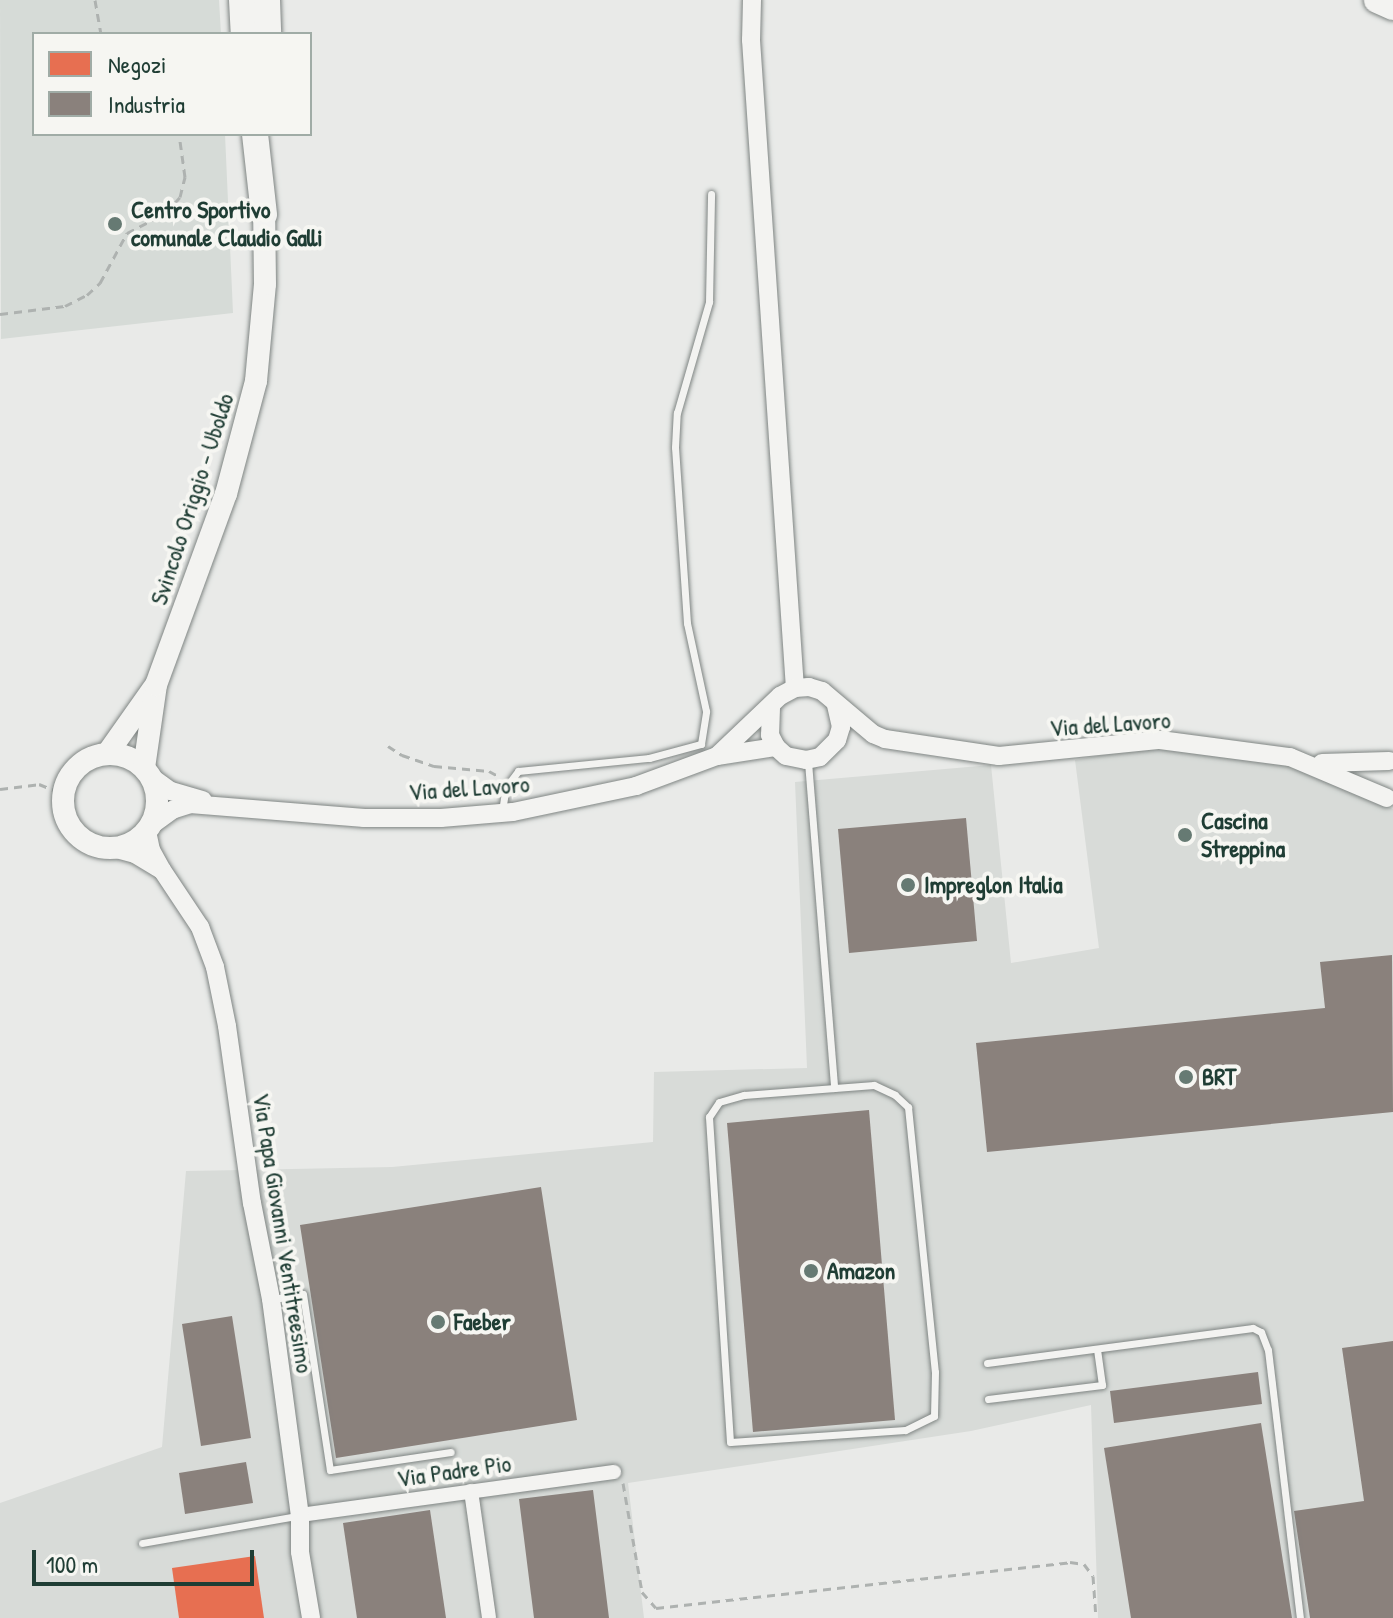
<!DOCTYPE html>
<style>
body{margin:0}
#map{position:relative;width:1393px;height:1618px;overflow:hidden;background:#e9eae8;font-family:"Patrick Hand",sans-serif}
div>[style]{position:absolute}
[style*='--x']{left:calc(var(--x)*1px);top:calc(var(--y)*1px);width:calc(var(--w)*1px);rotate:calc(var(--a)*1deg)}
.built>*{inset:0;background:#d8dbd8}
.green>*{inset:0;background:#d6dbd7}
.shops>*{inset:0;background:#e76f51}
.industry>*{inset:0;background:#8a817c}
.path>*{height:3px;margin-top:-1.5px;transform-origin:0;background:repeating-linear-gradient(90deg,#aeb2b0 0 8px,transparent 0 14px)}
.roads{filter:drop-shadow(0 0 2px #7f8583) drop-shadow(0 0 2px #7f8583)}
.service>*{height:7px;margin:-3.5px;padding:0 3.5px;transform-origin:3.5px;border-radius:3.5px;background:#f3f3f1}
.minor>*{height:14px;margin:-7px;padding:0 7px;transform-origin:7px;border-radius:7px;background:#f3f3f1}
.tertiary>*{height:18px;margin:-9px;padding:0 9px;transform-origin:9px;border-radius:9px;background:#f3f3f1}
.primary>*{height:22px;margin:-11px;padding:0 11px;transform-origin:11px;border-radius:11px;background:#f3f3f1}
.primary>.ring{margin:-11px;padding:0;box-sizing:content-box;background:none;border:22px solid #f3f3f1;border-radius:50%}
.motorway>*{height:26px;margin:-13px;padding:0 13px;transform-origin:13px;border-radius:13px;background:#f3f3f1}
.dots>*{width:22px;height:22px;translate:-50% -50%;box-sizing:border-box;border:4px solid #f6f6f2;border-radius:50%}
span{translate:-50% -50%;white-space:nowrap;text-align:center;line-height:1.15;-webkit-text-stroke:8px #f6f6f2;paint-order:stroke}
.poi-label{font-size:24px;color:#1f3d34;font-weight:700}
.left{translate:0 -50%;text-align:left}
.street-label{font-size:24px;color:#1f3d34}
.legend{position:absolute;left:32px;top:32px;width:280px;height:104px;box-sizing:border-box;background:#f6f6f2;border:2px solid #a0aca6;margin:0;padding:10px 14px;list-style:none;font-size:24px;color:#1f3d34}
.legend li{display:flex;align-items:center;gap:16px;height:40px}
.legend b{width:40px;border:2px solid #a0aca6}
.scale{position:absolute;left:32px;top:1550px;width:222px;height:36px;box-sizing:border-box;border:4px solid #1f3d34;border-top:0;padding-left:10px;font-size:24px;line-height:28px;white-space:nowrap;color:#1f3d34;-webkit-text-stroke:6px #f6f6f2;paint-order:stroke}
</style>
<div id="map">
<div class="built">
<i style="clip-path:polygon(1160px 745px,1303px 768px,1393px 809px,1393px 1618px,1098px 1618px,1091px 1405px,971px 1431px,628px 1483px,644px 1618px,0 1618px,0 1503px,162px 1447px,186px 1171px,392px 1167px,653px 1142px,654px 1072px,807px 1068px,795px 782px,991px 765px,1011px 963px,1099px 948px,1075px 760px)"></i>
</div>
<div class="green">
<i style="clip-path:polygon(0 0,219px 0,221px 34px,34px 34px,34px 134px,225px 134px,233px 313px,1px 339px)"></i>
</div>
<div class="shops">
<i style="clip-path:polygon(255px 1556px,264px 1618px,179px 1618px,172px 1568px)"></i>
</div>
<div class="industry">
<i style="clip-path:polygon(966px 818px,977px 941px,849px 953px,838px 829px)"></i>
<i style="clip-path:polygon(1392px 955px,1393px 1112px,987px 1152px,976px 1043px,1325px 1008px,1320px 962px)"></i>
<i style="clip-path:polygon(869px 1110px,895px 1420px,753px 1432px,727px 1123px)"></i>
<i style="clip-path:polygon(541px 1187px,577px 1420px,336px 1458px,300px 1225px)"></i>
<i style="clip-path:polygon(232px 1316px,251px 1438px,201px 1446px,182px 1324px)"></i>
<i style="clip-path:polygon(1393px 1341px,1393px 1618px,1310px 1618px,1294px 1511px,1364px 1501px,1342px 1348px)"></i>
<i style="clip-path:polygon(1258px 1372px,1262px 1404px,1114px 1423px,1110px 1391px)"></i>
<i style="clip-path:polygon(1261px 1423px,1292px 1618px,1131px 1618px,1104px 1448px)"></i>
<i style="clip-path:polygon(246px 1462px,253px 1503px,185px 1514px,179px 1473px)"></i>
<i style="clip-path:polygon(593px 1490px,609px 1618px,534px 1618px,519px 1499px)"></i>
<i style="clip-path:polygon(430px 1510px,446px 1618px,357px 1618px,343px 1523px)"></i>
</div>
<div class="path">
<i style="--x:95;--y:0;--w:35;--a:80"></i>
<i style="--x:0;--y:314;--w:65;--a:-7"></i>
<i style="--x:65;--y:306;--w:25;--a:-27"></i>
<i style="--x:87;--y:295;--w:18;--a:-43"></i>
<i style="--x:100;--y:283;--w:57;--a:-61.6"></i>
<i style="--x:127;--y:233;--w:44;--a:-27.1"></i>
<i style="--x:166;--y:213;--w:21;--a:-49"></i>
<i style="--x:180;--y:197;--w:21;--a:-76"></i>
<i style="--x:185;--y:177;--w:43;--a:-97.9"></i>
<i style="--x:388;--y:746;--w:17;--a:33"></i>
<i style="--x:402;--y:755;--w:34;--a:19"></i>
<i style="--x:434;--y:766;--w:55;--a:5.2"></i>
<i style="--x:489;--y:771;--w:13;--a:29"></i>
<i style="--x:0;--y:789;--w:39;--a:-7"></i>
<i style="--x:39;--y:784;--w:27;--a:22"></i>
<i style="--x:623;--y:1483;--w:111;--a:80.1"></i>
<i style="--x:642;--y:1592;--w:21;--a:49"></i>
<i style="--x:656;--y:1608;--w:417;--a:-6.3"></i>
<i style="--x:1070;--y:1562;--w:14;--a:8"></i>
<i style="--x:1084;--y:1564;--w:15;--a:53"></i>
<i style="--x:1093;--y:1576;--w:42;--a:85.9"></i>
</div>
<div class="roads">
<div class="service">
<i style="--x:808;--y:762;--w:327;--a:85.4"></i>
<i style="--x:502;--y:811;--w:24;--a:-81"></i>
<i style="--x:506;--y:787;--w:20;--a:-53"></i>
<i style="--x:518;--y:771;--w:132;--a:-5.7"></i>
<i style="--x:649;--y:758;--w:54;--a:-15.1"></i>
<i style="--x:701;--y:744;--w:33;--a:-81"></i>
<i style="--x:706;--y:711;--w:90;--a:-102.2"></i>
<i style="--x:687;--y:623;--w:176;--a:-93.9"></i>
<i style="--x:675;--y:447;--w:34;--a:-87"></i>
<i style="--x:677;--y:413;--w:116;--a:-73.9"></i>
<i style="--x:709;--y:302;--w:108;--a:-88.9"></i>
<i style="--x:874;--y:1085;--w:23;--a:25"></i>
<i style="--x:895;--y:1095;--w:18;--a:43"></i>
<i style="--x:908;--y:1107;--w:266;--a:84.2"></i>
<i style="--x:935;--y:1372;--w:44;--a:91.3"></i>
<i style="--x:934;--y:1416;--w:32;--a:154"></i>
<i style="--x:905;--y:1430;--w:175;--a:176.1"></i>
<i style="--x:730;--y:1442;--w:326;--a:-93.7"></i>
<i style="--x:709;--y:1117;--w:18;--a:-56"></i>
<i style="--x:719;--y:1102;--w:26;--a:-16"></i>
<i style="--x:744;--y:1095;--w:130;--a:-4.4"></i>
<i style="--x:274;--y:1299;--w:29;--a:-10"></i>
<i style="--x:303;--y:1294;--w:178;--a:81.3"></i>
<i style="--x:330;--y:1470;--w:122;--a:-8.5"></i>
<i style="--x:987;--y:1363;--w:268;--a:-7.5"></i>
<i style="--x:1253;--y:1328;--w:9;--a:27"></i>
<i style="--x:1261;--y:1332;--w:19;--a:69"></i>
<i style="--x:1268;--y:1350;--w:270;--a:83.2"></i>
<i style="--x:988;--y:1399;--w:115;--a:-7"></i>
<i style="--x:1102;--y:1385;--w:36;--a:-98"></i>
<i style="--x:142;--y:1543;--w:157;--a:-9.9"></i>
</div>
<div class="minor">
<i style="--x:471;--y:1491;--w:128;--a:81.9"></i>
<i style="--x:300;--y:1515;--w:317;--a:-7.8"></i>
</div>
<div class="tertiary">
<i style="--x:752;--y:0;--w:40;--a:91.4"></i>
<i style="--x:751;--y:40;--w:649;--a:86.12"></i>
<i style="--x:771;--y:708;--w:27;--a:92"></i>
<i style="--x:770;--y:735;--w:13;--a:63"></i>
<i style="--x:776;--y:747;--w:13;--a:42"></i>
<i style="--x:786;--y:756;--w:20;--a:11"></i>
<i style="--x:806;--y:760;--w:14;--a:-12"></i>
<i style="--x:820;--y:757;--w:24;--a:-45"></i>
<i style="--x:837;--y:740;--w:14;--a:-73"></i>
<i style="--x:841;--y:727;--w:22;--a:-103"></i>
<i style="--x:717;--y:756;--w:87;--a:-43.6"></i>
<i style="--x:780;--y:696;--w:17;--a:-28"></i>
<i style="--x:795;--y:688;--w:14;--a:-4"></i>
<i style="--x:809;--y:687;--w:14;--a:17"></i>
<i style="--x:822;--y:691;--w:67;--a:40.1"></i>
<i style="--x:873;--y:734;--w:13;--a:23"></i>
<i style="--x:885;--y:739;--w:115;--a:8.5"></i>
<i style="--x:999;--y:756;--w:162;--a:-5.7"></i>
<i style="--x:1160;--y:740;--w:131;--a:7.5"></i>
<i style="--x:1290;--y:757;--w:105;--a:22.9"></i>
<i style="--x:1322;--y:763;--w:67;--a:-1.7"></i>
<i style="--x:150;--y:776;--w:26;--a:36"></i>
<i style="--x:171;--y:791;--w:33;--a:16"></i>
<i style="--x:149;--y:827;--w:29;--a:-36"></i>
<i style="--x:172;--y:810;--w:19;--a:-18"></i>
<i style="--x:190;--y:804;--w:175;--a:4.6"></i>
<i style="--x:364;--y:818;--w:77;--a:0"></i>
<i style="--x:441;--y:818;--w:72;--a:-4.8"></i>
<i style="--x:513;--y:812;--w:126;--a:-11.9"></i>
<i style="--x:636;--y:786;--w:86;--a:-20.3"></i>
<i style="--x:717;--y:756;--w:60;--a:-8.7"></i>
<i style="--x:113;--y:848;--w:23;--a:15"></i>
<i style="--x:135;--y:854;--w:31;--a:31"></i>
<i style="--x:162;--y:870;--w:23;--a:-119"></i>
<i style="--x:151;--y:850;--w:19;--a:-102"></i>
<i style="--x:162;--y:870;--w:69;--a:56.3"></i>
<i style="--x:200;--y:927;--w:43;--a:69.4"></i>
<i style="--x:215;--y:967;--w:60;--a:78.5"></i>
<i style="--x:227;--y:1026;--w:179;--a:82"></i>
<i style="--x:252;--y:1203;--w:98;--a:78.8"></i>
<i style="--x:271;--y:1299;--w:218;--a:82.4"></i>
<i style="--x:300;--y:1515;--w:37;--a:90"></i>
<i style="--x:300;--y:1552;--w:67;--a:80.5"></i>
</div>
<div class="primary">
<i class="ring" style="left:63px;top:754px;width:72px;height:72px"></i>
<i style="--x:107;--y:754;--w:80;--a:-54.7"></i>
<i style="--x:144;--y:768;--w:84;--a:-81.8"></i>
<i style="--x:156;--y:685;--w:203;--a:-69.9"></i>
<i style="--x:226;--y:494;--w:117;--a:-75.1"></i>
<i style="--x:256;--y:381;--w:97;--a:-84.7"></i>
<i style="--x:265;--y:284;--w:85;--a:-90.7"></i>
</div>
<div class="motorway">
<i style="--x:242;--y:0;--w:34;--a:87"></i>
<i style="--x:267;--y:0;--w:34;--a:88"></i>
<i style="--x:1377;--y:0;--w:17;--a:24"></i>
<i style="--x:255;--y:134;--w:81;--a:83.6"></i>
</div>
</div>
<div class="dots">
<i style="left:115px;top:224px;background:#667a73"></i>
<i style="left:1185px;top:835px;background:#667a73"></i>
<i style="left:908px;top:885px;background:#667a73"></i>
<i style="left:1186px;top:1077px;background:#667a73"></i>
<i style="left:811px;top:1271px;background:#667a73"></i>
<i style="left:438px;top:1322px;background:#667a73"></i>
</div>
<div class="poi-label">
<span class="left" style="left:131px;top:224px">Centro Sportivo<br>comunale Claudio Galli</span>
<span class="left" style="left:1201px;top:835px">Cascina<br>Streppina</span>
<span class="left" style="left:924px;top:885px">Impreglon Italia</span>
<span class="left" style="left:1202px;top:1077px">BRT</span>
<span class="left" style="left:827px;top:1271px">Amazon</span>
<span class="left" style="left:454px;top:1322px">Faeber</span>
</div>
<div class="street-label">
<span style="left:192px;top:499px;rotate:-72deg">Svincolo Origgio - Uboldo</span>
<span style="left:1110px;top:724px;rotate:-4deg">Via del Lavoro</span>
<span style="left:469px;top:788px;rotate:-4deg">Via del Lavoro</span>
<span style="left:283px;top:1233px;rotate:81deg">Via Papa Giovanni Ventitreesimo</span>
<span style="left:454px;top:1471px;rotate:-8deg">Via Padre Pio</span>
</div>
<ul class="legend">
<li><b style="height:22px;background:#e76f51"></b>Negozi</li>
<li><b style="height:22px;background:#8a817c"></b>Industria</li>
</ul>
<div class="scale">100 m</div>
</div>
